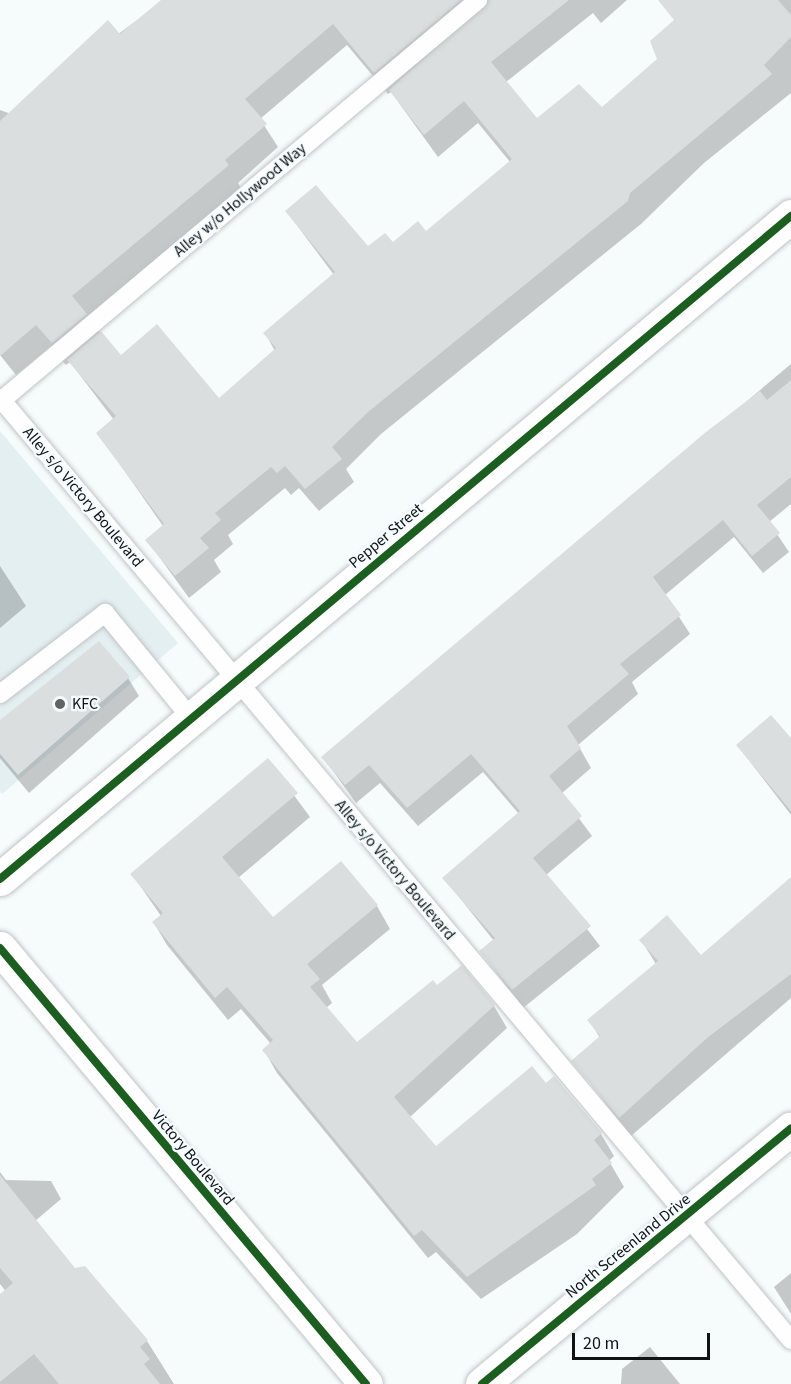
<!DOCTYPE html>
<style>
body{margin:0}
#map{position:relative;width:791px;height:1384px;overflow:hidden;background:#f6fbfc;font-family:"Source Sans 3",sans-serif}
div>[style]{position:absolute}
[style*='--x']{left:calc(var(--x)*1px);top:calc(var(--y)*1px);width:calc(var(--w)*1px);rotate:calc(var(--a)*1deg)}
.built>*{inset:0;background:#e4eff2}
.shadow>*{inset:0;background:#0003}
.building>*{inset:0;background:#dadedf}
.roads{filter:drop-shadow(0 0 2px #c0c4c5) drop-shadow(0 0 2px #c0c4c5)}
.lane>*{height:18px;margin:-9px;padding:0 9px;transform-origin:9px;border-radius:9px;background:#fefeff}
.street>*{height:33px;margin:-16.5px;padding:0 16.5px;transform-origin:16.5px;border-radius:16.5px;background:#fefeff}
.secondary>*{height:33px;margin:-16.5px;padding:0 16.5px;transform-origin:16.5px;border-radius:16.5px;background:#fefeff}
.cycleway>*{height:8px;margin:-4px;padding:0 4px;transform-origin:4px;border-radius:4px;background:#1b5e20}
.dots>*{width:16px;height:16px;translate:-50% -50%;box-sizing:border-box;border:3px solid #f4fcfe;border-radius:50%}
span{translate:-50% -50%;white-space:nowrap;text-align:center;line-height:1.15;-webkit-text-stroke:4.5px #f4fcfe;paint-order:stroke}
.street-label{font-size:16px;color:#101213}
.poi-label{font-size:16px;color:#101213}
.left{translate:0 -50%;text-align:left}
.scale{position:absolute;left:572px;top:1333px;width:138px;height:27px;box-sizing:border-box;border:3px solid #101213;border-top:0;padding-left:8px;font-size:18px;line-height:21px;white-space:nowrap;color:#101213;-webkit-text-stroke:4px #f4fcfe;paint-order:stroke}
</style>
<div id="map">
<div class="built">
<i style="clip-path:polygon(0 431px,178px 643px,2px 794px,0 791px)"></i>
</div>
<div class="shadow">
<i style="clip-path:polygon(evenodd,164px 0,627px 0,601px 23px,593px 13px,506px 82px,537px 120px,602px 109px,658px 59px,712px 0,791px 0,791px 93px,704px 163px,641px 224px,381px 434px,346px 469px,354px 482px,319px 511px,299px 488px,291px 495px,285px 488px,228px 535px,233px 544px,214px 560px,221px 572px,189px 598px,147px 540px,163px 526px,98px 433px,114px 420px,70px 362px,66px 365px,50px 347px,16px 375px,0 355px,0 110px,11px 114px,164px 0,347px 45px,388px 94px,391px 92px,438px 157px,478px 123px,510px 162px,426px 233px,392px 244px,368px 248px,287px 212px,334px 275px,265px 333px,275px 351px,219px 400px,121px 357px,87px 317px,241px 188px,238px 183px,278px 147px,260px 119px,347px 45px)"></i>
<i style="clip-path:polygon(791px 364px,791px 504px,769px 522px,789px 552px,763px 573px,734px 537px,665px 595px,690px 634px,632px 682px,638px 694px,578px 745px,591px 768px,561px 794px,592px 836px,546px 875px,600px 946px,523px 1008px,481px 952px,494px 941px,444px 878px,519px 814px,483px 772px,418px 826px,380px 783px,356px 803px,323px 757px)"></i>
<i style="clip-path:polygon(0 566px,26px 606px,0 628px)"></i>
<i style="clip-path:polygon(128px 678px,139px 696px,29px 793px,0 758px,0 723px)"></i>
<i style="clip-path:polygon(791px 741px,791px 815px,738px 746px)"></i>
<i style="clip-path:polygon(268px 760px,310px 817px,238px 878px,273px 919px,377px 906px,390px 929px,322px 985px,332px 1003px,326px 1008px,357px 1044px,437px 987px,494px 1006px,507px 1028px,410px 1117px,436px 1148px,545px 1085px,601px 1134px,614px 1156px,609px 1161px,624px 1187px,577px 1234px,481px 1299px,436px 1252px,428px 1258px,277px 1073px,264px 1050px,271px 1044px,241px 1009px,228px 1020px,167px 945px,154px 923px,161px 916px,132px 874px)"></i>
<i style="clip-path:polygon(791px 879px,791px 998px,631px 1136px,573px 1061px,600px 1038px,589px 1020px,656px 964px,641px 940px,701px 957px)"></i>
<i style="clip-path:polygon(0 1172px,6px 1180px,51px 1181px,61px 1199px,35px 1221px,75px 1269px,147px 1341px,174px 1384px,0 1384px,0 1300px,8px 1294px,0 1284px)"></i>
<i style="clip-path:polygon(791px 1273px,791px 1314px,774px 1287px)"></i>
<i style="clip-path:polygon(650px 1347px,680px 1384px,621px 1384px,622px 1369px)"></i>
</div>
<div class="building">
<i style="clip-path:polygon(161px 0,461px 0,374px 73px,333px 24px,245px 99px,267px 124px,225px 160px,229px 165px,72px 296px,87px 314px,52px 343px,36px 325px,0 356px,0 121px,108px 20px,120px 34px)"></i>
<i style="clip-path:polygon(489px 0,569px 0,491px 62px,537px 118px,579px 84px,602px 107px,657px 59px,650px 41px,674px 20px,658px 0,778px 0,791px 15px,791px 37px,764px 65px,772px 74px,630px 193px,628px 201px,368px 412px,332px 447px,342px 459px,305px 489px,285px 466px,277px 473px,271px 467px,215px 513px,221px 520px,200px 538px,209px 548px,175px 576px,145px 540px,164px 524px,96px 433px,116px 416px,67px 360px,101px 331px,121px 355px,157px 324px,219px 398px,276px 348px,263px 333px,335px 272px,285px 211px,316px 185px,368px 246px,385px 233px,393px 242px,418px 221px,426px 231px,512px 159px,464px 101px,424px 135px,389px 90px)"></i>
<i style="clip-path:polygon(791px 380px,791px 477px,757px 505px,780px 533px,752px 556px,723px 520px,653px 577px,681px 615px,620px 664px,629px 674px,567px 726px,581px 748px,549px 776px,582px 816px,533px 858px,591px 926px,512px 990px,479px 951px,495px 938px,442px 878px,520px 811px,471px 754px,407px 808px,369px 765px,345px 785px,321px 757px,706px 432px,760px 391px,767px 400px)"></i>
<i style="clip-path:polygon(99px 641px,130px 677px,18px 775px,0 754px,0 720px)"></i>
<i style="clip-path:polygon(771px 715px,791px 738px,791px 811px,736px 745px)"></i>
<i style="clip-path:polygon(268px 758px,298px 793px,222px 857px,273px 917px,341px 861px,378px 905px,307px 964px,320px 979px,310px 987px,357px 1042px,433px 980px,437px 985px,462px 965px,495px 1005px,394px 1097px,436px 1146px,532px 1066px,546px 1083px,554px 1076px,602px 1133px,594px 1140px,612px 1163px,592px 1179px,596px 1185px,467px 1277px,422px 1230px,414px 1236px,262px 1050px,273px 1040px,227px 987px,215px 998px,152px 922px,163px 913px,130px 874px)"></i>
<i style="clip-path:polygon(791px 877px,791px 974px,707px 1038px,619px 1118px,571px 1061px,600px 1036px,587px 1020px,658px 961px,639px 940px,667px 915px,701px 955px)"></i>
<i style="clip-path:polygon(0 1175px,75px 1268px,85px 1266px,148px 1340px,140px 1347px,150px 1359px,144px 1364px,160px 1384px,59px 1384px,34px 1354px,0 1382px,0 1294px,13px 1283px,0 1268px)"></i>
</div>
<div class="roads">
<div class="lane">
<i style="--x:0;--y:398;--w:1230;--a:49.98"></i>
<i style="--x:2;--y:400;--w:622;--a:-40.04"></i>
<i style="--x:0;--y:694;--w:133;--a:-37.6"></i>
<i style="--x:105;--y:613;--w:134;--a:50.7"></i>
</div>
<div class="street">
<i style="--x:0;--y:879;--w:1032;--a:-39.97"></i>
<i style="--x:482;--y:1384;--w:401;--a:-39.6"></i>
</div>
<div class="secondary">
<i style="--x:0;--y:948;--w:569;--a:49.99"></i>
</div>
</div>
<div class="cycleway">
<i style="--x:0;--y:879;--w:1032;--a:-39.97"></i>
<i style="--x:0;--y:948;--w:569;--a:49.99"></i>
<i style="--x:482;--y:1384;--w:401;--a:-39.6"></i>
</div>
<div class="dots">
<i style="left:60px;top:704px;background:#606465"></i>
</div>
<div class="street-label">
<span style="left:240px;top:200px;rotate:-40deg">Alley w/o Hollywood Way</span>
<span style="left:83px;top:497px;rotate:50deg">Alley s/o Victory Boulevard</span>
<span style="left:386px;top:536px;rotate:-40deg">Pepper Street</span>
<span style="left:395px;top:870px;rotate:50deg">Alley s/o Victory Boulevard</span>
<span style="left:193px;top:1158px;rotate:50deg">Victory Boulevard</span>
<span style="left:628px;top:1246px;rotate:-39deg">North Screenland Drive</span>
</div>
<div class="poi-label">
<span class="left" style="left:72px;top:704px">KFC</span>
</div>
<div class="scale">20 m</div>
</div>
